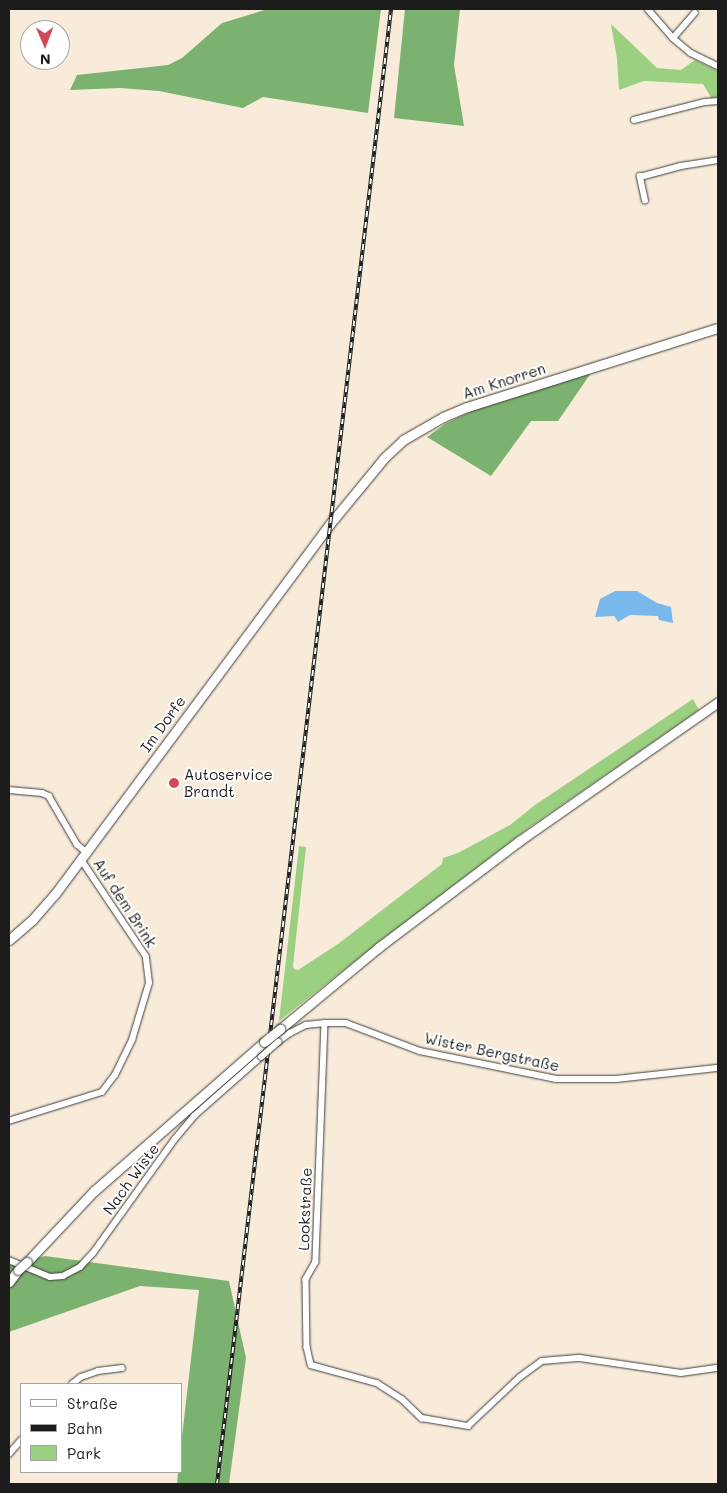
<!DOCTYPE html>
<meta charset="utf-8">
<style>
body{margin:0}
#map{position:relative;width:727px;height:1493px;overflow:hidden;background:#f8ebda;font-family:Mali,sans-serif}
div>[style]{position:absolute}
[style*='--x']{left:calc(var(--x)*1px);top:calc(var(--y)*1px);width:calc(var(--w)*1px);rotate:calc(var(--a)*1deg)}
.green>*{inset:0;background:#9bd081}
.forest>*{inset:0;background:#7cb26f}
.water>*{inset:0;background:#79b8ed}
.roads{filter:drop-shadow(0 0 1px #3d3b38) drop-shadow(0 0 1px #3d3b38)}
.street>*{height:5.5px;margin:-2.75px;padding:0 2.75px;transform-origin:2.75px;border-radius:2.75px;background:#fff}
.secondary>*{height:9px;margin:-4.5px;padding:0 4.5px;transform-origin:4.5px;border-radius:4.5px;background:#fff}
.primary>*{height:9px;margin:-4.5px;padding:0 4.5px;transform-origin:4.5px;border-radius:4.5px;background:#fff}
.rail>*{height:4px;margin-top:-2px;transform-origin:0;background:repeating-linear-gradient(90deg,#fff 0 5.5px,#1c1c1c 0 11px);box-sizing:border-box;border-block:1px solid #1c1c1c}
.bridges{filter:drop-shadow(0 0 1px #3d3b38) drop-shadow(0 0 1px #3d3b38)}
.street-bridge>*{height:5.5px;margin:-2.75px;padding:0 2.75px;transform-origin:2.75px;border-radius:2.75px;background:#fff}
.primary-bridge>*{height:9px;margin:-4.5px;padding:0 4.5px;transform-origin:4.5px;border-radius:4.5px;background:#fff}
.dots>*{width:14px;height:14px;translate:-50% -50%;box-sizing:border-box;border:2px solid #fff;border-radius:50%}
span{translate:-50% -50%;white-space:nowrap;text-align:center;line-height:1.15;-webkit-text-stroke:4px #fff;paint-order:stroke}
.street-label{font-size:15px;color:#1c1c1c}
.poi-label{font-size:15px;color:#1c1c1c}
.left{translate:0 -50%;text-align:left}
.frame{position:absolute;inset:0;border:10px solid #1c1c1c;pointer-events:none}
.legend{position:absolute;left:20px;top:1383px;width:162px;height:90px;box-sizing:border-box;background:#fff;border:1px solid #a4a4a4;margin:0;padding:6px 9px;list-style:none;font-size:15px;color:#1c1c1c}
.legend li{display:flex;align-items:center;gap:10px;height:25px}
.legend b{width:25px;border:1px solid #a4a4a4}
.north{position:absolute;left:20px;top:20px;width:50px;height:50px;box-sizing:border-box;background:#fff;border:1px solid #a4a4a4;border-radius:50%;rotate:179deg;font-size:14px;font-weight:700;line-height:20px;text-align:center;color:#1c1c1c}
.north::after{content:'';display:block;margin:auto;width:18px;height:22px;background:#d1495b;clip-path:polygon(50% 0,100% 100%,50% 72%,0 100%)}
</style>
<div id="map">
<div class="green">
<i style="clip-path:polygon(611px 24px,657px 68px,681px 70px,695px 60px,718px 71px,718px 99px,712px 99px,703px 84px,644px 81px,619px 90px,617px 59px)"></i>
<i style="clip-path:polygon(693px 699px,699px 710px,530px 827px,383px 939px,279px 1021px,299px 846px,306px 847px,293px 966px,294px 969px,298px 970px,338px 944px,442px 864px,443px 858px,458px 853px,510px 825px,535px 805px)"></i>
</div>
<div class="forest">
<i style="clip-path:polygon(268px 9px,381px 9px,368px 113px,263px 97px,243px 108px,159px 91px,120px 88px,70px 90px,77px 75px,168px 65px,182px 58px,222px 23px)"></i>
<i style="clip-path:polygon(405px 9px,460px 9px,454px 65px,464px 126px,394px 118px)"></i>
<i style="clip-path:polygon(591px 373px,558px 421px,531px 421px,491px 476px,427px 437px,445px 424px,478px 408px)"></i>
<i style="clip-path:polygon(45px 1256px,229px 1281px,246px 1358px,229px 1484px,177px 1484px,178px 1472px,181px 1472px,181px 1445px,199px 1290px,140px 1286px,9px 1332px,9px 1265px)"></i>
</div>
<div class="water">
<i style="clip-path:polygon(615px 591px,637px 591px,657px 603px,671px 607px,673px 623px,659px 620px,658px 616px,630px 615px,618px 622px,614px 616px,595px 617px,600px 599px)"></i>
</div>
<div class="roads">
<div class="street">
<i style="--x:648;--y:9;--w:38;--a:49"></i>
<i style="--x:673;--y:38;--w:23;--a:40"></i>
<i style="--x:691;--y:53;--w:30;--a:26"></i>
<i style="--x:673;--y:38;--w:33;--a:-49"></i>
<i style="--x:634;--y:120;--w:73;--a:-14.2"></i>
<i style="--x:705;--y:102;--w:13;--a:-4"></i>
<i style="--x:645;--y:201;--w:25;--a:-102"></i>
<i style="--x:640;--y:177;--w:42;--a:-15"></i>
<i style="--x:681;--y:166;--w:37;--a:-9"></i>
<i style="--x:9;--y:790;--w:33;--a:5"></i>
<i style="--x:42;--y:793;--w:8;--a:23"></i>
<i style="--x:49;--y:796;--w:56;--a:59.7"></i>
<i style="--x:77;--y:844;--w:12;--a:42"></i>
<i style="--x:325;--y:1023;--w:239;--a:92.2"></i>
<i style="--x:316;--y:1262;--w:20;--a:120"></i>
<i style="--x:306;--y:1279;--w:68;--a:89.2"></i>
<i style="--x:307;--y:1347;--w:18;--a:77"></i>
<i style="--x:311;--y:1365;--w:68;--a:15.3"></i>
<i style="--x:377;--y:1383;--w:30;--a:33"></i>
<i style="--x:402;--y:1399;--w:28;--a:44"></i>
<i style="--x:422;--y:1418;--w:47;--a:9.9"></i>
<i style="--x:468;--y:1426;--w:71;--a:-43.3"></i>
<i style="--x:520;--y:1377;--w:27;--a:-36"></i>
<i style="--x:542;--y:1361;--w:38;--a:-5"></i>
<i style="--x:580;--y:1358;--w:102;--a:8.4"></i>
<i style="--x:681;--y:1373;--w:37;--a:-8"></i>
<i style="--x:278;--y:1042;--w:15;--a:-37"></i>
<i style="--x:290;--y:1033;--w:18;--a:-27"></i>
<i style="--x:306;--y:1025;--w:19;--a:-6"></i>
<i style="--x:325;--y:1023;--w:21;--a:0"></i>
<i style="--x:346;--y:1023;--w:79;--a:20.7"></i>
<i style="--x:420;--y:1051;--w:139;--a:11.6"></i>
<i style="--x:556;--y:1079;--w:60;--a:0"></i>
<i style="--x:616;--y:1079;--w:103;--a:-6.2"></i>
<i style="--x:9;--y:1121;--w:97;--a:-17.3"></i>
<i style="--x:102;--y:1092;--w:21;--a:-53"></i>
<i style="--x:115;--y:1075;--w:39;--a:-64"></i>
<i style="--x:132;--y:1040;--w:59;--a:-73.4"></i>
<i style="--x:149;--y:983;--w:26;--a:-97"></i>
<i style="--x:146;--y:957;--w:117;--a:-123.8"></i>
<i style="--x:9;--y:1260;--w:44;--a:22.5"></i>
<i style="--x:50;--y:1277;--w:13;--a:-4"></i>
<i style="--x:63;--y:1276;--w:19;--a:-28"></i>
<i style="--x:80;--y:1267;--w:19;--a:-47"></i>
<i style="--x:93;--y:1253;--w:140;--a:-54.3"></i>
<i style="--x:175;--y:1139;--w:30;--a:-50"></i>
<i style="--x:194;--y:1116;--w:89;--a:-41.4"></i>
<i style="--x:72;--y:1384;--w:11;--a:-38"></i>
<i style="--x:81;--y:1377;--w:18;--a:-19"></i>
<i style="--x:98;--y:1371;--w:24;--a:-7"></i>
<i style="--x:9;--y:1454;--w:18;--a:-49"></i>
</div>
<div class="secondary">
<i style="--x:9;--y:940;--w:32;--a:-41"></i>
<i style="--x:33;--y:919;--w:33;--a:-49"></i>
<i style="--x:55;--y:894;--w:467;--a:-53.4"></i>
<i style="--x:334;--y:519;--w:80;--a:-50.6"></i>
<i style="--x:385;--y:457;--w:25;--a:-43"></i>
<i style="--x:403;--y:440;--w:46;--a:-29.9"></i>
<i style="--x:443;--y:417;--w:26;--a:-23"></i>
<i style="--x:467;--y:407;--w:263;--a:-17.5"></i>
</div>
<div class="primary">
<i style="--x:280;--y:1029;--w:129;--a:-39.6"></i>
<i style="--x:379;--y:947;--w:176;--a:-37.1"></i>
<i style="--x:519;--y:841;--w:243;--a:-34.9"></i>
<i style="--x:27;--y:1262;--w:98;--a:-46.7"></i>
<i style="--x:94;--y:1191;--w:226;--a:-41.2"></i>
<i style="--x:9;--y:1282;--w:15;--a:-53"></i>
</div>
</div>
<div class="rail">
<i style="--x:217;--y:1484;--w:1485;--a:-83.27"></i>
</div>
<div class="bridges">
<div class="street-bridge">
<i style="--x:261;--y:1057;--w:23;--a:-41"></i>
</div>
<div class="primary-bridge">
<i style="--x:264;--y:1042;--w:21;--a:-39"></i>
<i style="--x:18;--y:1270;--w:12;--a:-42"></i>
</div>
</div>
<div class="dots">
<i style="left:174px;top:783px;background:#d1495b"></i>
</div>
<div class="street-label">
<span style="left:504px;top:381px;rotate:-18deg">Am Knorren</span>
<span style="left:163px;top:724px;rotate:-54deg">Im Dorfe</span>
<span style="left:125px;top:903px;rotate:57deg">Auf dem Brink</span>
<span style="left:492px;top:1052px;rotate:12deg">Wister Bergstraße</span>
<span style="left:131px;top:1179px;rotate:-54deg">Nach Wiste</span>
<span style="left:305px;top:1209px;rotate:-88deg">Lookstraße</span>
</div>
<div class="poi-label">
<span class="left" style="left:184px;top:783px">Autoservice<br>Brandt</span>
</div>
<div class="frame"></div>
<ul class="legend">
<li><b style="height:6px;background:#fff"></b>Straße</li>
<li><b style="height:6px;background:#1c1c1c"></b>Bahn</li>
<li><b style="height:14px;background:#9bd081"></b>Park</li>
</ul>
<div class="north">N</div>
</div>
